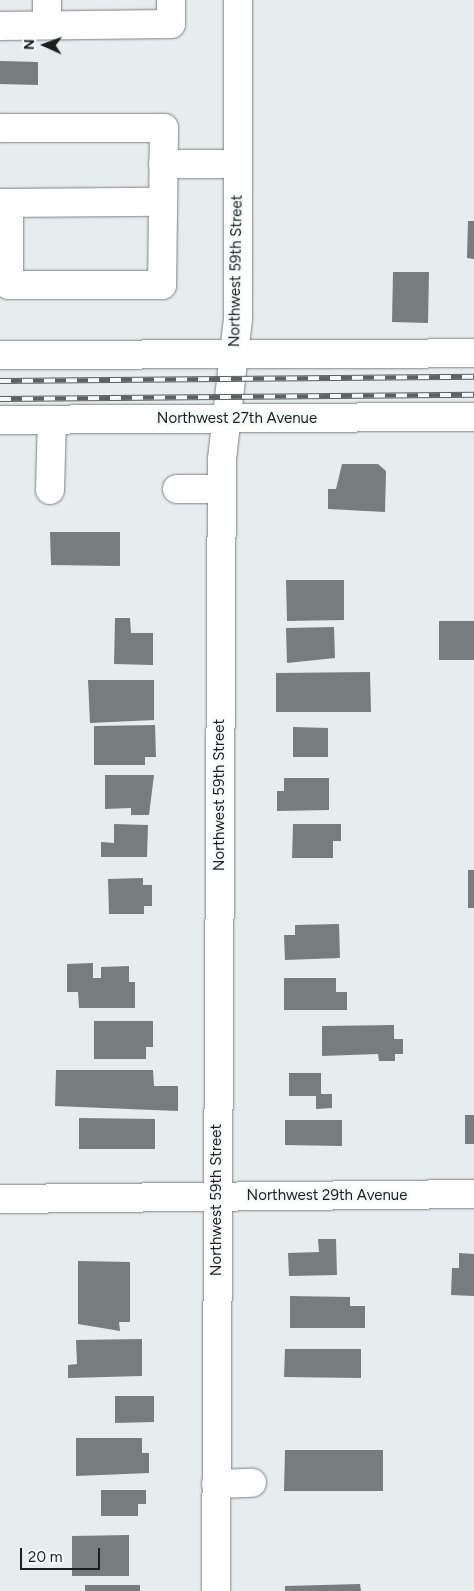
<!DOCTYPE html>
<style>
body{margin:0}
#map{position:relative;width:474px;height:1591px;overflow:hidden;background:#e7ecee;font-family:Figtree,sans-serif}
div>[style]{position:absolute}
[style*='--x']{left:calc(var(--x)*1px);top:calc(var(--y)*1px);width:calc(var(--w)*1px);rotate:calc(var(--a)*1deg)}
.building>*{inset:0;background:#777c7d}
.roads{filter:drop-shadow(0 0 1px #7c8182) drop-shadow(0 0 1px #7c8182)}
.minor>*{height:28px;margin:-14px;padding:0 14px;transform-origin:14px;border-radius:14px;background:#fff}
.major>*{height:28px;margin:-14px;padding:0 14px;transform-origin:14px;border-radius:14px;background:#fff}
.rail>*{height:5.5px;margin-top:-2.75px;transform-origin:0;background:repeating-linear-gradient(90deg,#f4f9fb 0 11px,#5e6162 0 22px);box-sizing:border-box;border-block:1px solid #5e6162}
span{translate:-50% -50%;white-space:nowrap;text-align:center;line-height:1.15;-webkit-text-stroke:4.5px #f4f9fb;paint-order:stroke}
.street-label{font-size:15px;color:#1d1f1f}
.north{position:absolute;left:20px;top:20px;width:50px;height:50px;-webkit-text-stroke:4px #f4f9fb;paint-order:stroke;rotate:272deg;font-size:14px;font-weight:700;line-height:20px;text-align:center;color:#1d1f1f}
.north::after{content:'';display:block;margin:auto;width:18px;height:22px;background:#1d1f1f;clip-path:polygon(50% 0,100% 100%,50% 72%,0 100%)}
.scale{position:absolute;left:20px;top:1548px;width:80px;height:22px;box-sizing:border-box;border:2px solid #1d1f1f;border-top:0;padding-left:6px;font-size:15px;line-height:18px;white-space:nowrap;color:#1d1f1f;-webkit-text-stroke:4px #f4f9fb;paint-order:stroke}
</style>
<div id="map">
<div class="building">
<i style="clip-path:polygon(0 61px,38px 62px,38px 85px,0 84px)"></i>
<i style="clip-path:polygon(468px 221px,474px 221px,474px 259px,467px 258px)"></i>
<i style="clip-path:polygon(393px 272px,429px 272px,428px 323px,392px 322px)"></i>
<i style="clip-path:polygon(342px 464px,378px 464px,386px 471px,385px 512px,328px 509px,328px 489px,336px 489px)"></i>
<i style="clip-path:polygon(50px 532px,120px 532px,120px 566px,51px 565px)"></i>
<i style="clip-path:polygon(286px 580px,344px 580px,344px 620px,287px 621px)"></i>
<i style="clip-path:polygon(115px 618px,130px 618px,131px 633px,153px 633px,153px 665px,114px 664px)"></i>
<i style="clip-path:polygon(439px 621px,474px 621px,474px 660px,439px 660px)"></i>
<i style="clip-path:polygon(334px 627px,335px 658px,287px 663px,286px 628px)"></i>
<i style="clip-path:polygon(370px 672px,371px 712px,276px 712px,276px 673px)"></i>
<i style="clip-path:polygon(88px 680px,154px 680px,154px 720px,90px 723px)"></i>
<i style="clip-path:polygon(155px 725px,156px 757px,145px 757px,145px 765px,94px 765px,94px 726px)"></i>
<i style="clip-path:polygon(293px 727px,328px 728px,328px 757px,293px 757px)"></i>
<i style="clip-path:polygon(105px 775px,154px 775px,149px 815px,131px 815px,131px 808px,105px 809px)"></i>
<i style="clip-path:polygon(284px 778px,329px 778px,329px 810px,277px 811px,277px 791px,284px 791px)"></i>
<i style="clip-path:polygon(114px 824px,148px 825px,147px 857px,101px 857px,101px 842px,114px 843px)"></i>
<i style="clip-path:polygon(293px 824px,341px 824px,341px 841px,333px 841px,333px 858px,292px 858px)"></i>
<i style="clip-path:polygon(468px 870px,474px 870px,474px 908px,468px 908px)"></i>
<i style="clip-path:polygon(143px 878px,143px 885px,152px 885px,152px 906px,144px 906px,144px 914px,109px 914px,108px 879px)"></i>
<i style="clip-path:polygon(339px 924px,340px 958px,285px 960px,284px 935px,295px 935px,295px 925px)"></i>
<i style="clip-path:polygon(93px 963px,93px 978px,101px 978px,101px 967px,129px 966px,129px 982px,135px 982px,135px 1008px,79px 1008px,78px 992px,67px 992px,67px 964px)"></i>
<i style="clip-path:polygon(284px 978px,336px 978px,336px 992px,347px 992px,347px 1010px,284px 1010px)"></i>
<i style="clip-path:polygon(94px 1021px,153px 1021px,153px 1047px,146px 1047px,146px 1059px,94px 1059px)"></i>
<i style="clip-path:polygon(394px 1025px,394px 1039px,403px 1039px,403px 1054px,395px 1054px,395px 1061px,379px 1061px,378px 1054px,322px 1056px,322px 1026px)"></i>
<i style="clip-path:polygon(56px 1070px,153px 1070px,154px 1086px,178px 1086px,178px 1111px,55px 1106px)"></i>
<i style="clip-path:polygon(289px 1073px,321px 1073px,321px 1094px,332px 1094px,332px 1108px,316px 1109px,316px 1096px,289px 1096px)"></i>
<i style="clip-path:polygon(465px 1115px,474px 1115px,474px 1144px,465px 1144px)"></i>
<i style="clip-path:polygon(79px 1118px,155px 1119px,155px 1149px,79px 1149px)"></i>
<i style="clip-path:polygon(285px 1120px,342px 1120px,342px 1146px,285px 1145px)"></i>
<i style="clip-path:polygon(318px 1239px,336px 1239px,337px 1275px,289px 1276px,288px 1253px,319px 1252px)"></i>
<i style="clip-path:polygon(459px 1253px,474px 1254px,474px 1296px,451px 1295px,452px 1268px,459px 1268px)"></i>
<i style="clip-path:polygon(78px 1261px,130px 1262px,130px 1322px,119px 1322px,120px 1331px,78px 1324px)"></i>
<i style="clip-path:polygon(290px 1296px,350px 1297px,350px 1306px,365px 1306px,365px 1328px,290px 1328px)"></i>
<i style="clip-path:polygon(142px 1339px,142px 1376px,68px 1378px,68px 1365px,77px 1364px,76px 1340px)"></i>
<i style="clip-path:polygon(285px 1349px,361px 1349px,361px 1378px,284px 1377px)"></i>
<i style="clip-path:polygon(115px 1396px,154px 1396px,154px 1422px,115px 1423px)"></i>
<i style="clip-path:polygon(76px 1438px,142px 1438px,142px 1453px,149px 1453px,149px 1473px,76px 1476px)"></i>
<i style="clip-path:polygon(285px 1450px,383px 1450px,383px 1491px,284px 1491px)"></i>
<i style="clip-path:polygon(101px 1490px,146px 1490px,146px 1504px,138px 1504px,138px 1516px,101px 1516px)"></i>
<i style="clip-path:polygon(129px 1535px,129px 1576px,72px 1576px,72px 1536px)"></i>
<i style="clip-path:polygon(360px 1584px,361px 1591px,285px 1591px,285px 1586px)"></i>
<i style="clip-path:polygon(85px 1585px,140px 1585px,140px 1591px,85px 1591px)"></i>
</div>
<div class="roads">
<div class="minor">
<i style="--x:47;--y:0;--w:25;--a:90"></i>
<i style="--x:0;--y:26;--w:171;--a:-0.7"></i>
<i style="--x:171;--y:24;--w:24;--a:-90"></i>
<i style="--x:0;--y:128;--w:164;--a:0"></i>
<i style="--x:164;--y:128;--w:157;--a:90.7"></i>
<i style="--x:162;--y:285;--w:153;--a:180"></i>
<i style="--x:9;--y:285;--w:82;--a:-90"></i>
<i style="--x:163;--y:164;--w:75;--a:0"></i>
<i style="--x:0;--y:203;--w:163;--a:-0.4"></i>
<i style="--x:177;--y:489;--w:45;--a:0"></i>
<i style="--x:50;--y:490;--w:70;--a:-88.4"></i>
<i style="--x:0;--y:1199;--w:474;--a:-0.6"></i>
<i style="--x:216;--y:1484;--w:36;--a:-2"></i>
<i style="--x:216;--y:1591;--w:1132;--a:-89.7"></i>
<i style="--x:222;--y:459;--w:142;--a:-83.5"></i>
<i style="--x:238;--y:318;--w:318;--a:-90"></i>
</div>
<div class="major">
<i style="--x:0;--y:355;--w:474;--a:-0.2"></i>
<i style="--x:0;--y:420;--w:474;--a:-0.4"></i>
</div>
</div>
<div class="rail">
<i style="--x:0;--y:381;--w:474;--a:-0.5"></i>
<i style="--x:0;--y:399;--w:474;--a:-0.5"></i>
</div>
<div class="street-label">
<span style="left:236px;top:271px;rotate:-89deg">Northwest 59th Street</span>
<span style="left:237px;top:419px">Northwest 27th Avenue</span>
<span style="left:220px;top:795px;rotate:-90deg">Northwest 59th Street</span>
<span style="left:327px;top:1196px">Northwest 29th Avenue</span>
<span style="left:217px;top:1200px;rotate:-90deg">Northwest 59th Street</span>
</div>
<div class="north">N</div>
<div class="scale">20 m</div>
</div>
